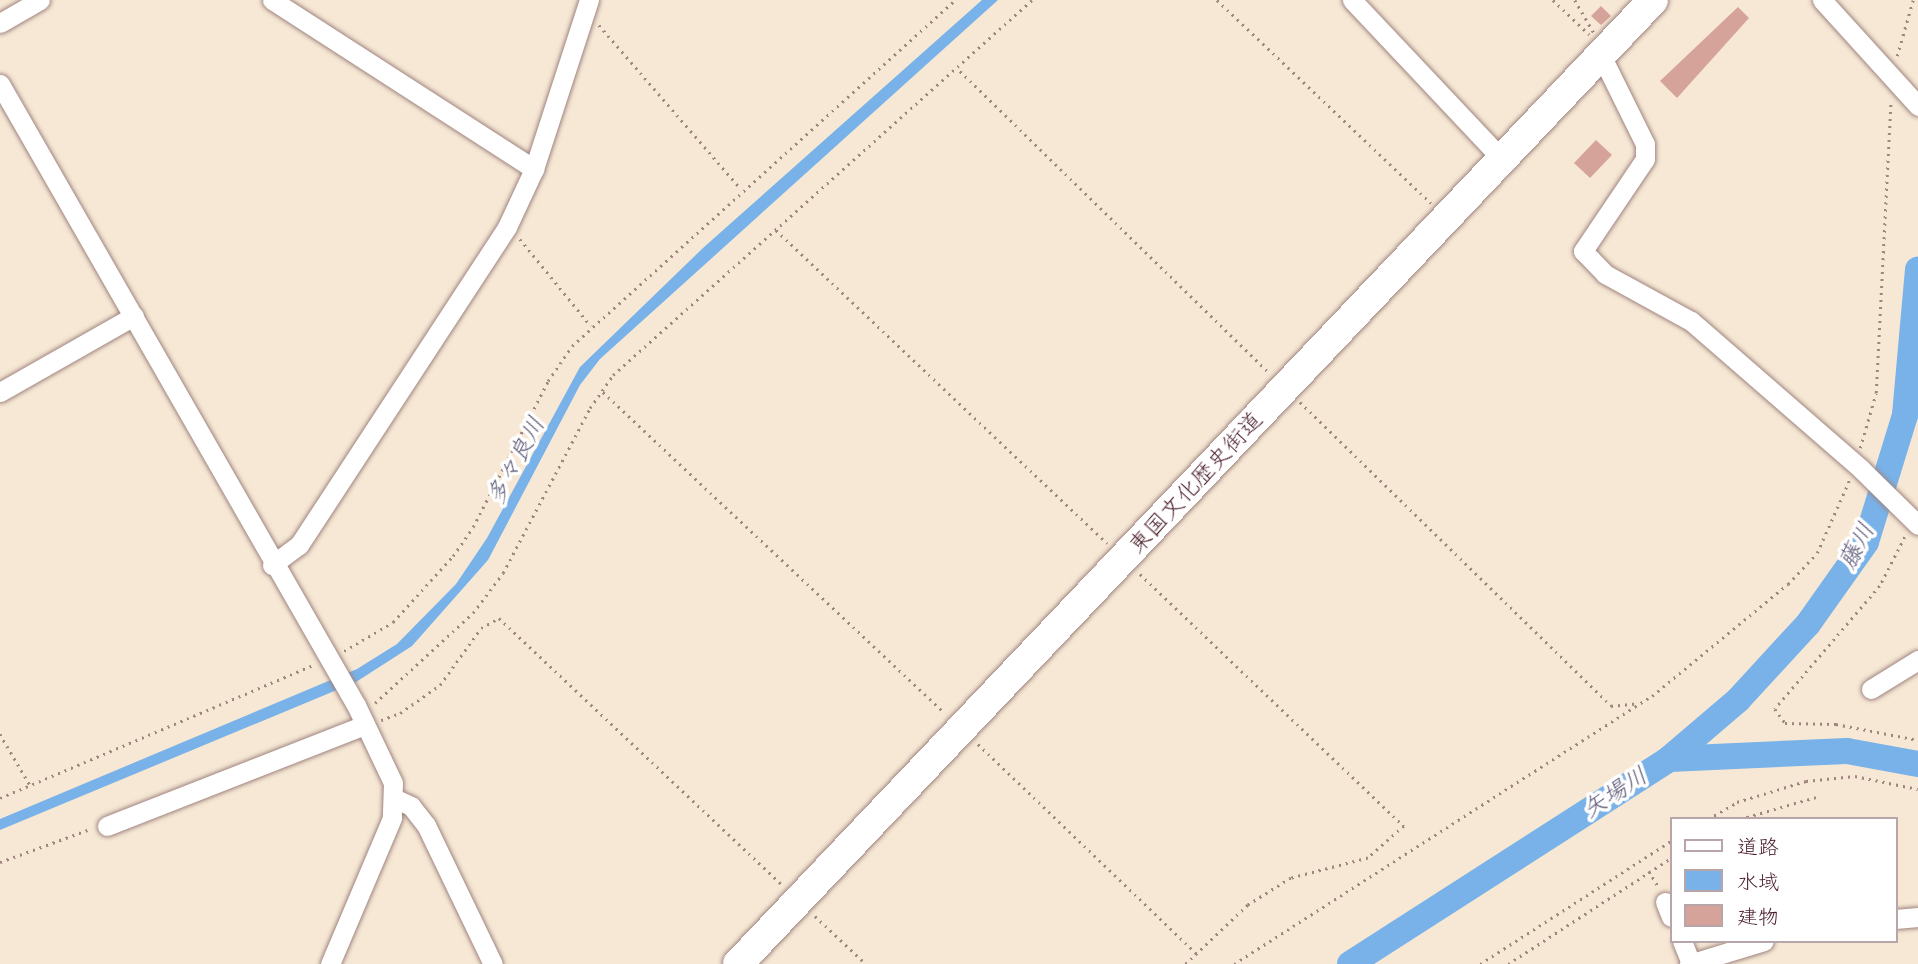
<!DOCTYPE html>
<meta charset="utf-8">
<style>
body{margin:0}
#map{position:relative;width:1918px;height:964px;overflow:hidden;background:#f6e8d4;font-family:Pangolin,"Klee One",sans-serif}
div>[style]{position:absolute}
[style*='--x']{left:calc(var(--x)*1px);top:calc(var(--y)*1px);width:calc(var(--w)*1px);rotate:calc(var(--a)*1deg)}
.water>*{inset:0;background:#78b2e9}
.river>*{height:26px;margin:-13px;padding:0 13px;transform-origin:13px;border-radius:13px;background:#78b2e9}
.building>*{inset:0;background:#d5a39a}
.path>*{height:2.5px;margin-top:-1.25px;transform-origin:0;background:repeating-linear-gradient(90deg,#a08480 0 2px,transparent 0 7px)}
.roads{filter:drop-shadow(0 0 2px #a08480) drop-shadow(0 0 2px #a08480)}
.minor>*{height:19px;margin:-9.5px;padding:0 9.5px;transform-origin:9.5px;border-radius:9.5px;background:#fff}
.highway>*{height:30px;margin:-15px;padding:0 15px;transform-origin:15px;border-radius:15px;background:#fff}
span{translate:-50% -50%;white-space:nowrap;text-align:center;line-height:1.15;-webkit-text-stroke:7px #fff;paint-order:stroke}
.street-label{font-size:23px;color:#4a1f2b}
.water-label{font-size:24px;color:#5c5a77;font-style:italic}
.legend{position:absolute;left:1670px;top:817px;width:228px;height:126px;box-sizing:border-box;background:#fff;border:2px solid #b7a5aa;margin:0;padding:9px 12px;list-style:none;font-size:21px;color:#4a1f2b}
.legend li{display:flex;align-items:center;gap:14px;height:35px}
.legend b{width:35px;border:2px solid #b7a5aa}
</style>
<div id="map">
<div class="water">
<i style="clip-path:polygon(982px 0,998px 0,600px 359px,580px 385px,488px 560px,412px 646px,356px 682px,0 830px,0 819px,357px 669px,397px 644px,456px 584px,487px 538px,580px 367px,703px 248px)"></i>
</div>
<div class="river">
<i style="--x:1669;--y:759;--w:91;--a:-40.5"></i>
<i style="--x:1738;--y:700;--w:103;--a:-47.4"></i>
<i style="--x:1808;--y:624;--w:100;--a:-54.7"></i>
<i style="--x:1866;--y:542;--w:133;--a:-72.9"></i>
<i style="--x:1905;--y:415;--w:146;--a:-84.9"></i>
<i style="--x:1350;--y:964;--w:379;--a:-32.7"></i>
<i style="--x:1669;--y:759;--w:178;--a:-2.6"></i>
<i style="--x:1847;--y:751;--w:72;--a:10.4"></i>
</div>
<div class="building">
<i style="clip-path:polygon(1601px 6px,1611px 16px,1601px 25px,1591px 16px)"></i>
<i style="clip-path:polygon(1738px 7px,1749px 18px,1677px 98px,1660px 81px)"></i>
<i style="clip-path:polygon(1596px 140px,1612px 155px,1590px 178px,1574px 163px)"></i>
</div>
<div class="path">
<i style="--x:1217;--y:0;--w:295;--a:43.5"></i>
<i style="--x:1553;--y:0;--w:50;--a:43.4"></i>
<i style="--x:1575;--y:0;--w:38;--a:60"></i>
<i style="--x:599;--y:25;--w:217;--a:49.1"></i>
<i style="--x:1897;--y:56;--w:58;--a:-74.1"></i>
<i style="--x:960;--y:71;--w:433;--a:44.3"></i>
<i style="--x:776;--y:230;--w:456;--a:43.4"></i>
<i style="--x:520;--y:239;--w:112;--a:50.8"></i>
<i style="--x:603;--y:392;--w:469;--a:43.2"></i>
<i style="--x:1300;--y:402;--w:435;--a:44.3"></i>
<i style="--x:1611;--y:706;--w:27;--a:-6"></i>
<i style="--x:1860;--y:448;--w:57;--a:-73.8"></i>
<i style="--x:1876;--y:393;--w:293;--a:-87.1"></i>
<i style="--x:1905;--y:537;--w:55;--a:117"></i>
<i style="--x:1880;--y:586;--w:162;--a:130.5"></i>
<i style="--x:1775;--y:709;--w:17;--a:54"></i>
<i style="--x:1785;--y:723;--w:51;--a:1.1"></i>
<i style="--x:1836;--y:724;--w:84;--a:11"></i>
<i style="--x:1140;--y:574;--w:365;--a:43.7"></i>
<i style="--x:1404;--y:826;--w:48;--a:138.4"></i>
<i style="--x:1368;--y:858;--w:80;--a:165.4"></i>
<i style="--x:1291;--y:878;--w:51;--a:147.9"></i>
<i style="--x:1248;--y:905;--w:86;--a:136.4"></i>
<i style="--x:344;--y:651;--w:57;--a:-30.6"></i>
<i style="--x:393;--y:622;--w:89;--a:-47.7"></i>
<i style="--x:453;--y:556;--w:35;--a:-55"></i>
<i style="--x:473;--y:527;--w:164;--a:-62.8"></i>
<i style="--x:548;--y:381;--w:42;--a:-55.6"></i>
<i style="--x:572;--y:346;--w:516;--a:-42.09"></i>
<i style="--x:375;--y:703;--w:133;--a:-42.6"></i>
<i style="--x:473;--y:613;--w:50;--a:-53.1"></i>
<i style="--x:503;--y:573;--w:187;--a:-62.2"></i>
<i style="--x:590;--y:408;--w:40;--a:-55.1"></i>
<i style="--x:613;--y:375;--w:562;--a:-41.83"></i>
<i style="--x:381;--y:720;--w:20;--a:-20"></i>
<i style="--x:400;--y:713;--w:49;--a:-35"></i>
<i style="--x:440;--y:685;--w:70;--a:-54.3"></i>
<i style="--x:481;--y:628;--w:21;--a:-29"></i>
<i style="--x:499;--y:618;--w:389;--a:43.3"></i>
<i style="--x:0;--y:734;--w:59;--a:59.5"></i>
<i style="--x:978;--y:744;--w:305;--a:43.8"></i>
<i style="--x:0;--y:798;--w:340;--a:-23"></i>
<i style="--x:1708;--y:819;--w:34;--a:-30"></i>
<i style="--x:1737;--y:802;--w:72;--a:-16.9"></i>
<i style="--x:1806;--y:781;--w:49;--a:-5.8"></i>
<i style="--x:1855;--y:776;--w:64;--a:11.7"></i>
<i style="--x:1740;--y:819;--w:79;--a:-16.1"></i>
<i style="--x:0;--y:862;--w:96;--a:-20.1"></i>
<i style="--x:1649;--y:871;--w:17;--a:59"></i>
<i style="--x:815;--y:916;--w:70;--a:43.3"></i>
<i style="--x:1234;--y:964;--w:497;--a:-32.7"></i>
<i style="--x:1652;--y:696;--w:176;--a:-39.5"></i>
<i style="--x:1788;--y:584;--w:42;--a:-46.9"></i>
<i style="--x:1817;--y:553;--w:79;--a:-66"></i>
<i style="--x:1480;--y:964;--w:227;--a:-32.8"></i>
<i style="--x:1508;--y:964;--w:194;--a:-33"></i>
</div>
<div class="roads">
<div class="minor">
<i style="--x:272;--y:0;--w:312;--a:32.8"></i>
<i style="--x:1352;--y:0;--w:219;--a:46.7"></i>
<i style="--x:1822;--y:0;--w:143;--a:47.8"></i>
<i style="--x:0;--y:23;--w:46;--a:-29.9"></i>
<i style="--x:1601;--y:55;--w:99;--a:63.7"></i>
<i style="--x:1645;--y:144;--w:15;--a:90"></i>
<i style="--x:1645;--y:159;--w:111;--a:124"></i>
<i style="--x:1583;--y:251;--w:32;--a:46"></i>
<i style="--x:1605;--y:274;--w:98;--a:28.7"></i>
<i style="--x:1691;--y:321;--w:225;--a:41"></i>
<i style="--x:1861;--y:469;--w:80;--a:44.5"></i>
<i style="--x:0;--y:84;--w:716;--a:60.18"></i>
<i style="--x:356;--y:705;--w:86;--a:64.6"></i>
<i style="--x:393;--y:783;--w:35;--a:92"></i>
<i style="--x:392;--y:818;--w:159;--a:113"></i>
<i style="--x:0;--y:392;--w:154;--a:-29.6"></i>
<i style="--x:272;--y:565;--w:34;--a:-37"></i>
<i style="--x:299;--y:545;--w:380;--a:-56.8"></i>
<i style="--x:507;--y:227;--w:64;--a:-65"></i>
<i style="--x:534;--y:169;--w:178;--a:-72"></i>
<i style="--x:1871;--y:689;--w:55;--a:-31.7"></i>
<i style="--x:396;--y:799;--w:17;--a:25"></i>
<i style="--x:411;--y:806;--w:24;--a:52"></i>
<i style="--x:426;--y:825;--w:154;--a:64.3"></i>
<i style="--x:107;--y:826;--w:277;--a:-21.4"></i>
<i style="--x:1665;--y:902;--w:16;--a:68"></i>
<i style="--x:1895;--y:919;--w:23;--a:-5"></i>
<i style="--x:1682;--y:941;--w:24;--a:68"></i>
<i style="--x:1689;--y:964;--w:78;--a:-17"></i>
</div>
<div class="highway">
<i style="--x:738;--y:964;--w:1329;--a:-46.49"></i>
</div>
</div>
<div class="street-label">
<span style="left:1196px;top:483px;rotate:-47deg">東国文化歴史街道</span>
</div>
<div class="water-label">
<span style="left:516px;top:461px;rotate:-62deg">多々良川</span>
<span style="left:1857px;top:546px;rotate:-62deg">藤川</span>
<span style="left:1615px;top:793px;rotate:-33deg">矢場川</span>
</div>
<ul class="legend">
<li><b style="height:9px;background:#fff"></b>道路</li>
<li><b style="height:19px;background:#78b2e9"></b>水域</li>
<li><b style="height:19px;background:#d5a39a"></b>建物</li>
</ul>
</div>
